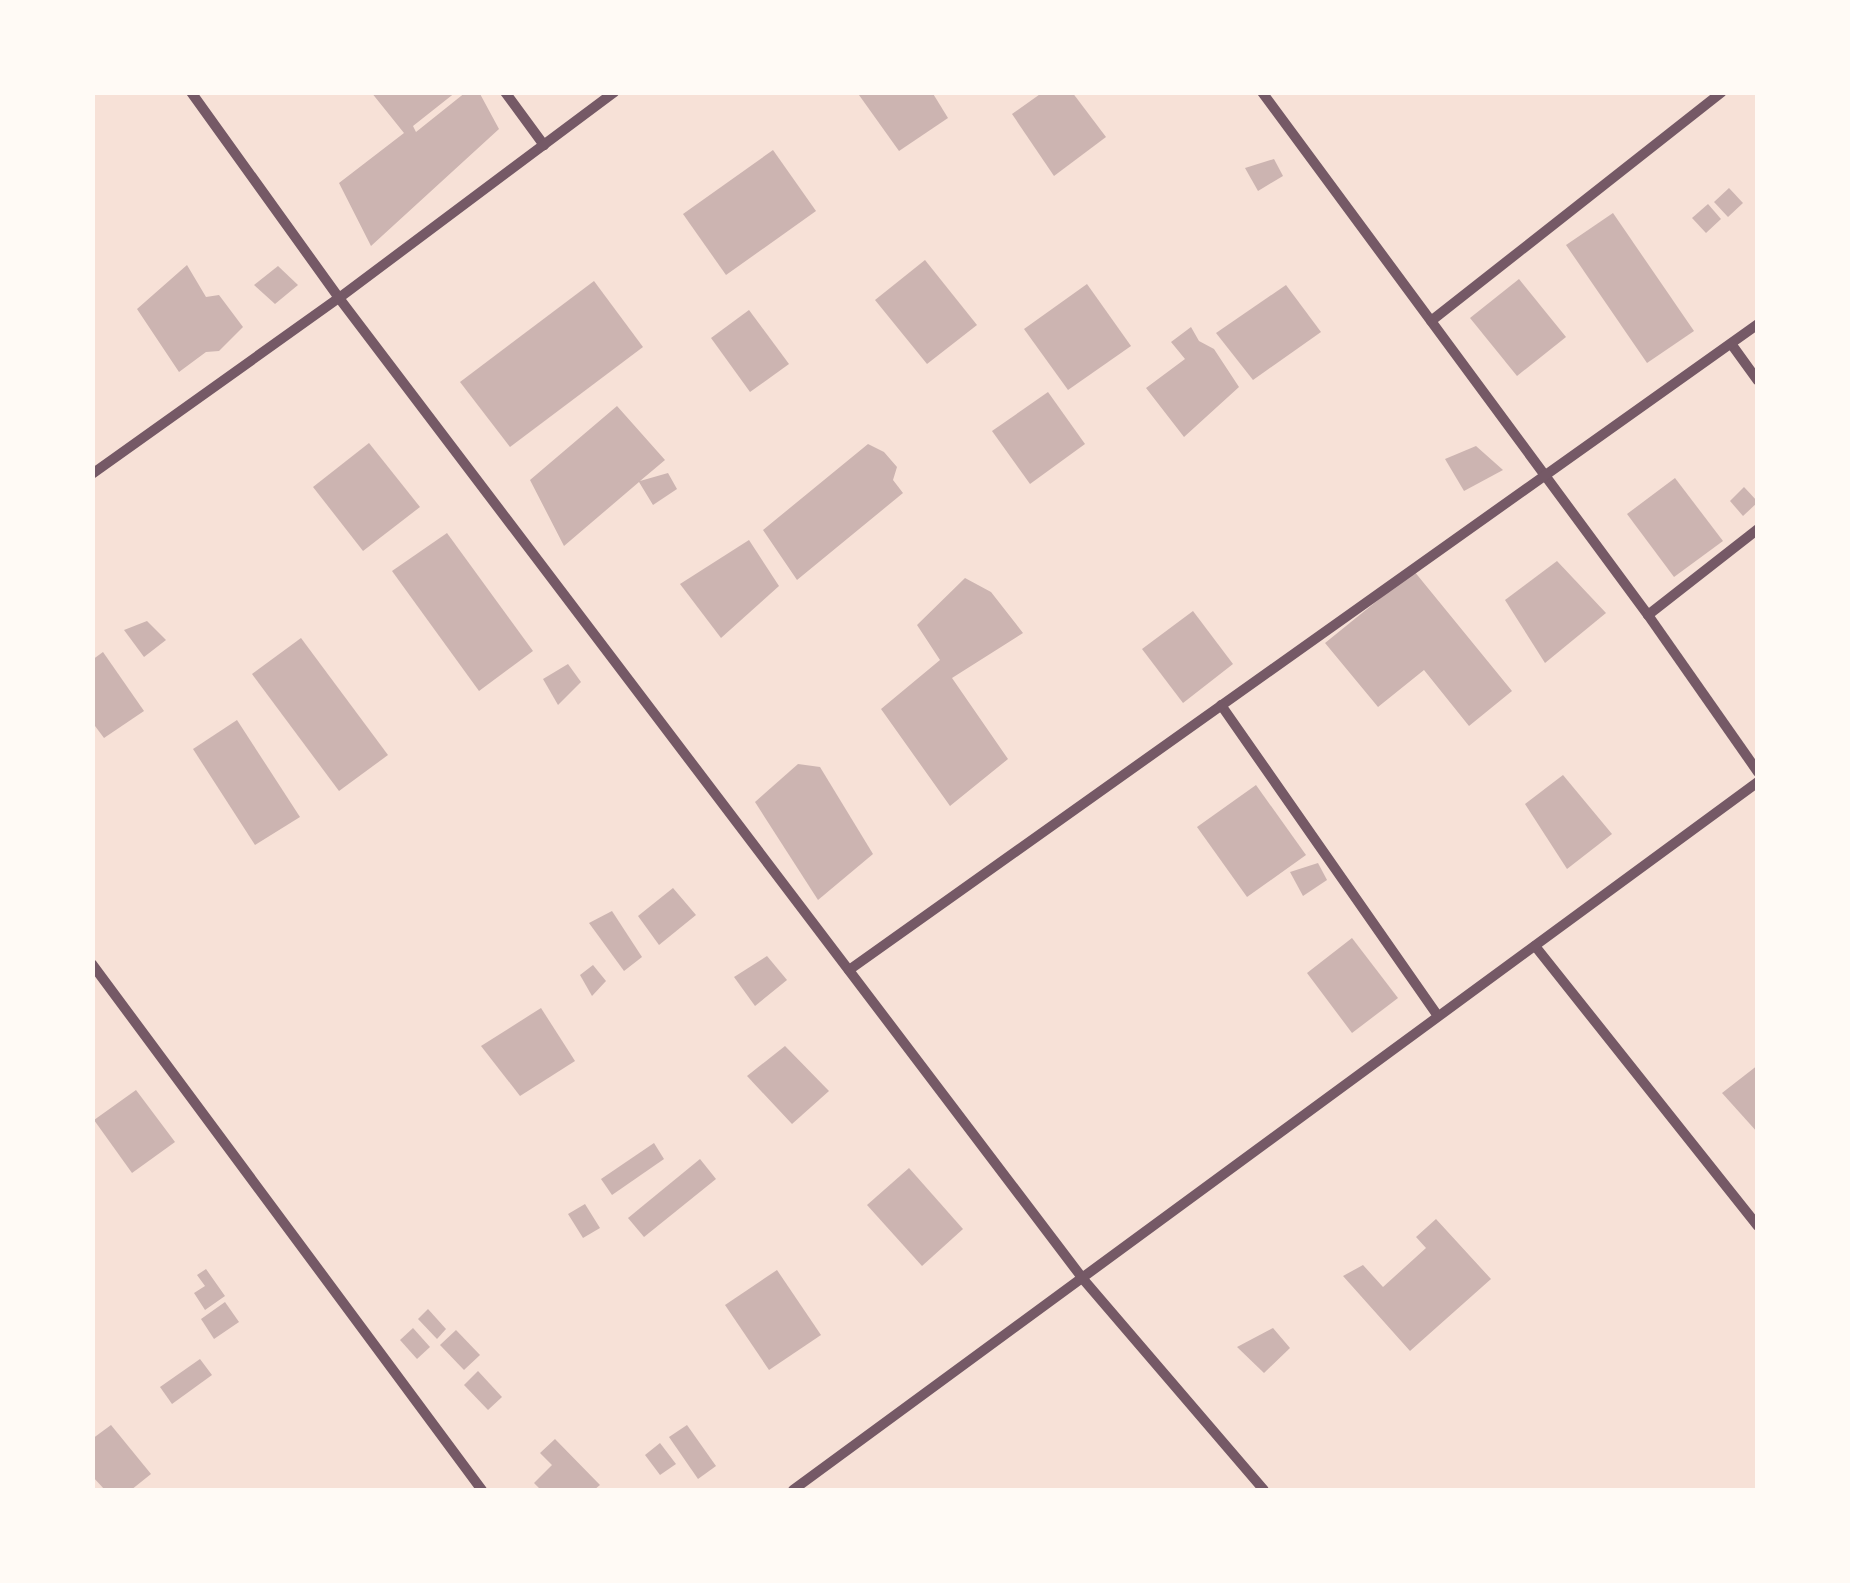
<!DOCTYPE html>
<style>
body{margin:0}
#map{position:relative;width:1850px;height:1583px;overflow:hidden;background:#f7e1d7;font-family:Poppins,sans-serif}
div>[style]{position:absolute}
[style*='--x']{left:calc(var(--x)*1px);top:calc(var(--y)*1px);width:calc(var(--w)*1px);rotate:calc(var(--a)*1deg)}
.building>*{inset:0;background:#ccb4b1}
.minor>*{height:10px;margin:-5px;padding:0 5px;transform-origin:5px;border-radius:5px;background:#755966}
span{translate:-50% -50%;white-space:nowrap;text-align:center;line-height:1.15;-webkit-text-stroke:10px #fffaf5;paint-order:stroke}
.frame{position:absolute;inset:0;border:95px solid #fffaf5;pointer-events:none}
</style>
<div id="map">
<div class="building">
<i style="clip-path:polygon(371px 92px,456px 92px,413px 126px,416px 132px,466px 92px,479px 92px,499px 129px,371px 246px,339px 183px,404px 133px)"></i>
<i style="clip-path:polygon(864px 92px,932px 92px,948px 118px,899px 151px,859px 95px)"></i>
<i style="clip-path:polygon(1043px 92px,1072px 92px,1106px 137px,1054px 176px,1012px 114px)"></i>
<i style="clip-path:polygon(773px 150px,816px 211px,726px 275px,683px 214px)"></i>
<i style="clip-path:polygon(1274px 159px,1283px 176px,1258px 191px,1245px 168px)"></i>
<i style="clip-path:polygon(1729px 188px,1743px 203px,1728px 217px,1714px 202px)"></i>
<i style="clip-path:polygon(1708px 204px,1721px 219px,1706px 233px,1692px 218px)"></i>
<i style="clip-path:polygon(1613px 213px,1694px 331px,1647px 363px,1566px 245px)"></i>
<i style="clip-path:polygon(925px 260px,977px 325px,927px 364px,875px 300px)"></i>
<i style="clip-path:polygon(187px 265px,206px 297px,219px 295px,243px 327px,219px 351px,206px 352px,179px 372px,137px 309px)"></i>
<i style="clip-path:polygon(278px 266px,298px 285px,275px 304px,254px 285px)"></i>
<i style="clip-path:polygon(1519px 279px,1566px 337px,1517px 376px,1470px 318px)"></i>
<i style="clip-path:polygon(594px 281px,643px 347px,510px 447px,460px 382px)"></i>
<i style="clip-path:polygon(1087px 284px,1131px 346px,1068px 390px,1024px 329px)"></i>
<i style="clip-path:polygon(1286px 285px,1321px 332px,1253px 380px,1216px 333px)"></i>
<i style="clip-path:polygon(749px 310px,789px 364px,750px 392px,711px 338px)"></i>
<i style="clip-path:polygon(1191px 327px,1199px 341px,1214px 349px,1239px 387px,1184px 437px,1146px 388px,1185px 359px,1171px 342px)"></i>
<i style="clip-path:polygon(1048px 392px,1085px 444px,1030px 484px,992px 431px)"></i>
<i style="clip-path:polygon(617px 406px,665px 460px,640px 481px,668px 473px,677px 489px,653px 505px,639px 482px,564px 546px,530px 480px)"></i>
<i style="clip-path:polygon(369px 443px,420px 507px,363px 551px,313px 487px)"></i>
<i style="clip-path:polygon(868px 444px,884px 452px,897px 467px,893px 480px,903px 493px,797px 580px,763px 530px)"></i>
<i style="clip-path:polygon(1476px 446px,1503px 470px,1464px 491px,1445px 459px)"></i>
<i style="clip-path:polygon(1675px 478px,1723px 541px,1674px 577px,1627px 514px)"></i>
<i style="clip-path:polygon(1744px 487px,1758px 502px,1743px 516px,1730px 501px)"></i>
<i style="clip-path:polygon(447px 533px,533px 651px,479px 691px,392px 571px)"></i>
<i style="clip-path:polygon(749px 540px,779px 586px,721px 638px,680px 584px)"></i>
<i style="clip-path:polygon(1557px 561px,1606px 613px,1545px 663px,1505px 600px)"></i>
<i style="clip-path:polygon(1414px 571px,1512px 691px,1469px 726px,1424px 670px,1378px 707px,1325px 643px)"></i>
<i style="clip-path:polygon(965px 578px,991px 592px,1023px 633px,952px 678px,1008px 759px,950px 806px,881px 709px,940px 660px,917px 625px)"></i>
<i style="clip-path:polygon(1193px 611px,1233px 664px,1183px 703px,1142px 649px)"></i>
<i style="clip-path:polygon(147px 621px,166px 640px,144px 657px,124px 630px)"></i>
<i style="clip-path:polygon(301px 638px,388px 755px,339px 791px,252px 674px)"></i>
<i style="clip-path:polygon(103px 652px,144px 711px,104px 738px,92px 722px,92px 660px)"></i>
<i style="clip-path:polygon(568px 664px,581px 682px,558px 705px,543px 679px)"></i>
<i style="clip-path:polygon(237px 720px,300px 817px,255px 845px,193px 749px)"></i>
<i style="clip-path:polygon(798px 764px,820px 767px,873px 854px,818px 900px,755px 802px)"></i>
<i style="clip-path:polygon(1563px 775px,1612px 834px,1567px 869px,1525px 804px)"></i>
<i style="clip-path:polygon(1256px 785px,1306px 855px,1247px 897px,1197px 827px)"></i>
<i style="clip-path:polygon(1318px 863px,1327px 880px,1303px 896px,1290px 872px)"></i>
<i style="clip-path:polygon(673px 888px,696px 915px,659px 945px,638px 916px)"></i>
<i style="clip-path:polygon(612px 911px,642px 957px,624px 971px,589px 923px)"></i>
<i style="clip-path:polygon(1352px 938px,1398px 998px,1352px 1033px,1307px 973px)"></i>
<i style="clip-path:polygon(767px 956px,787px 980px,755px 1006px,734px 977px)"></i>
<i style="clip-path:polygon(593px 965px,606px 981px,592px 996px,580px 975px)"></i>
<i style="clip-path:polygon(541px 1008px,575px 1061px,520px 1096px,481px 1046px)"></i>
<i style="clip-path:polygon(785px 1046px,829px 1091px,792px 1124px,747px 1076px)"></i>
<i style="clip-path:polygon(1758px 1065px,1758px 1133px,1722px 1093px)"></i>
<i style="clip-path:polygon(136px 1090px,175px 1142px,132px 1173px,94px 1120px)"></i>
<i style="clip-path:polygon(654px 1143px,664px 1159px,612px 1195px,601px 1179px)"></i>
<i style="clip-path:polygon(700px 1159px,716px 1179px,644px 1237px,628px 1218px)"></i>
<i style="clip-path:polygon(909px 1168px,963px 1229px,922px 1266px,867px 1205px)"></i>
<i style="clip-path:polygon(585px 1204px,600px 1228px,583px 1238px,568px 1214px)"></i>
<i style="clip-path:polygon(1436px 1219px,1491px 1279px,1410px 1351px,1343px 1276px,1363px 1265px,1383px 1287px,1426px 1248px,1416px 1237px)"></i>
<i style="clip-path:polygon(206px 1269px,225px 1296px,205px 1310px,194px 1293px,205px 1286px,197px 1275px)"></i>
<i style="clip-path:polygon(777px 1270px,821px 1335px,769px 1370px,725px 1305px)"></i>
<i style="clip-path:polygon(225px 1302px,239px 1322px,214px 1339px,201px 1319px)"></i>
<i style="clip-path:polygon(428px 1309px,446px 1329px,437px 1339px,418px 1319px)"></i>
<i style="clip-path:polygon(413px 1328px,430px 1347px,417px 1359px,400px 1340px)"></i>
<i style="clip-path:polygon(1273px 1328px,1290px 1348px,1264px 1373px,1237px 1347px)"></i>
<i style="clip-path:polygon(456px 1330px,480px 1355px,464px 1370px,440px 1345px)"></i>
<i style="clip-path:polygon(200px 1359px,212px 1375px,172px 1404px,160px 1387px)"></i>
<i style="clip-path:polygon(478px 1371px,502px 1397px,488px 1410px,464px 1385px)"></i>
<i style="clip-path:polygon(111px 1425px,151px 1474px,131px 1490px,105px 1490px,92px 1476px,92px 1439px)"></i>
<i style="clip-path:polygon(687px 1425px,716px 1466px,698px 1479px,669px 1437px)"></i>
<i style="clip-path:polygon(555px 1439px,600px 1485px,594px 1490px,541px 1490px,534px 1483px,552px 1465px,540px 1453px)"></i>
<i style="clip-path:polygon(660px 1443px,676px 1464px,660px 1475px,645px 1455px)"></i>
</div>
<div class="minor">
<i style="--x:191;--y:92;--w:254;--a:54.3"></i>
<i style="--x:339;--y:298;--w:1231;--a:52.82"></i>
<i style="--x:1083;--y:1279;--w:278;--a:49.4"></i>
<i style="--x:505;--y:92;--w:66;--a:53.7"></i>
<i style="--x:1262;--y:92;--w:650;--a:53.57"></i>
<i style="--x:1648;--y:615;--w:192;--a:55"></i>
<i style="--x:1431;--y:321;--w:370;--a:-38.2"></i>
<i style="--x:1732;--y:345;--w:44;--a:54.2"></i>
<i style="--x:92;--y:474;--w:303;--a:-35.5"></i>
<i style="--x:339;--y:298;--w:344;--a:-36.8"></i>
<i style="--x:1648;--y:615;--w:140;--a:-38"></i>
<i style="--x:1221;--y:705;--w:379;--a:55.1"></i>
<i style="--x:1535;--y:946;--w:358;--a:51.5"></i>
<i style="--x:92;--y:964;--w:655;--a:53.45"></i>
<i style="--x:849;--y:970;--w:1115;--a:-35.4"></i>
<i style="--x:793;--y:1490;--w:1197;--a:-36.27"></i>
</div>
<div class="frame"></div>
</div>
